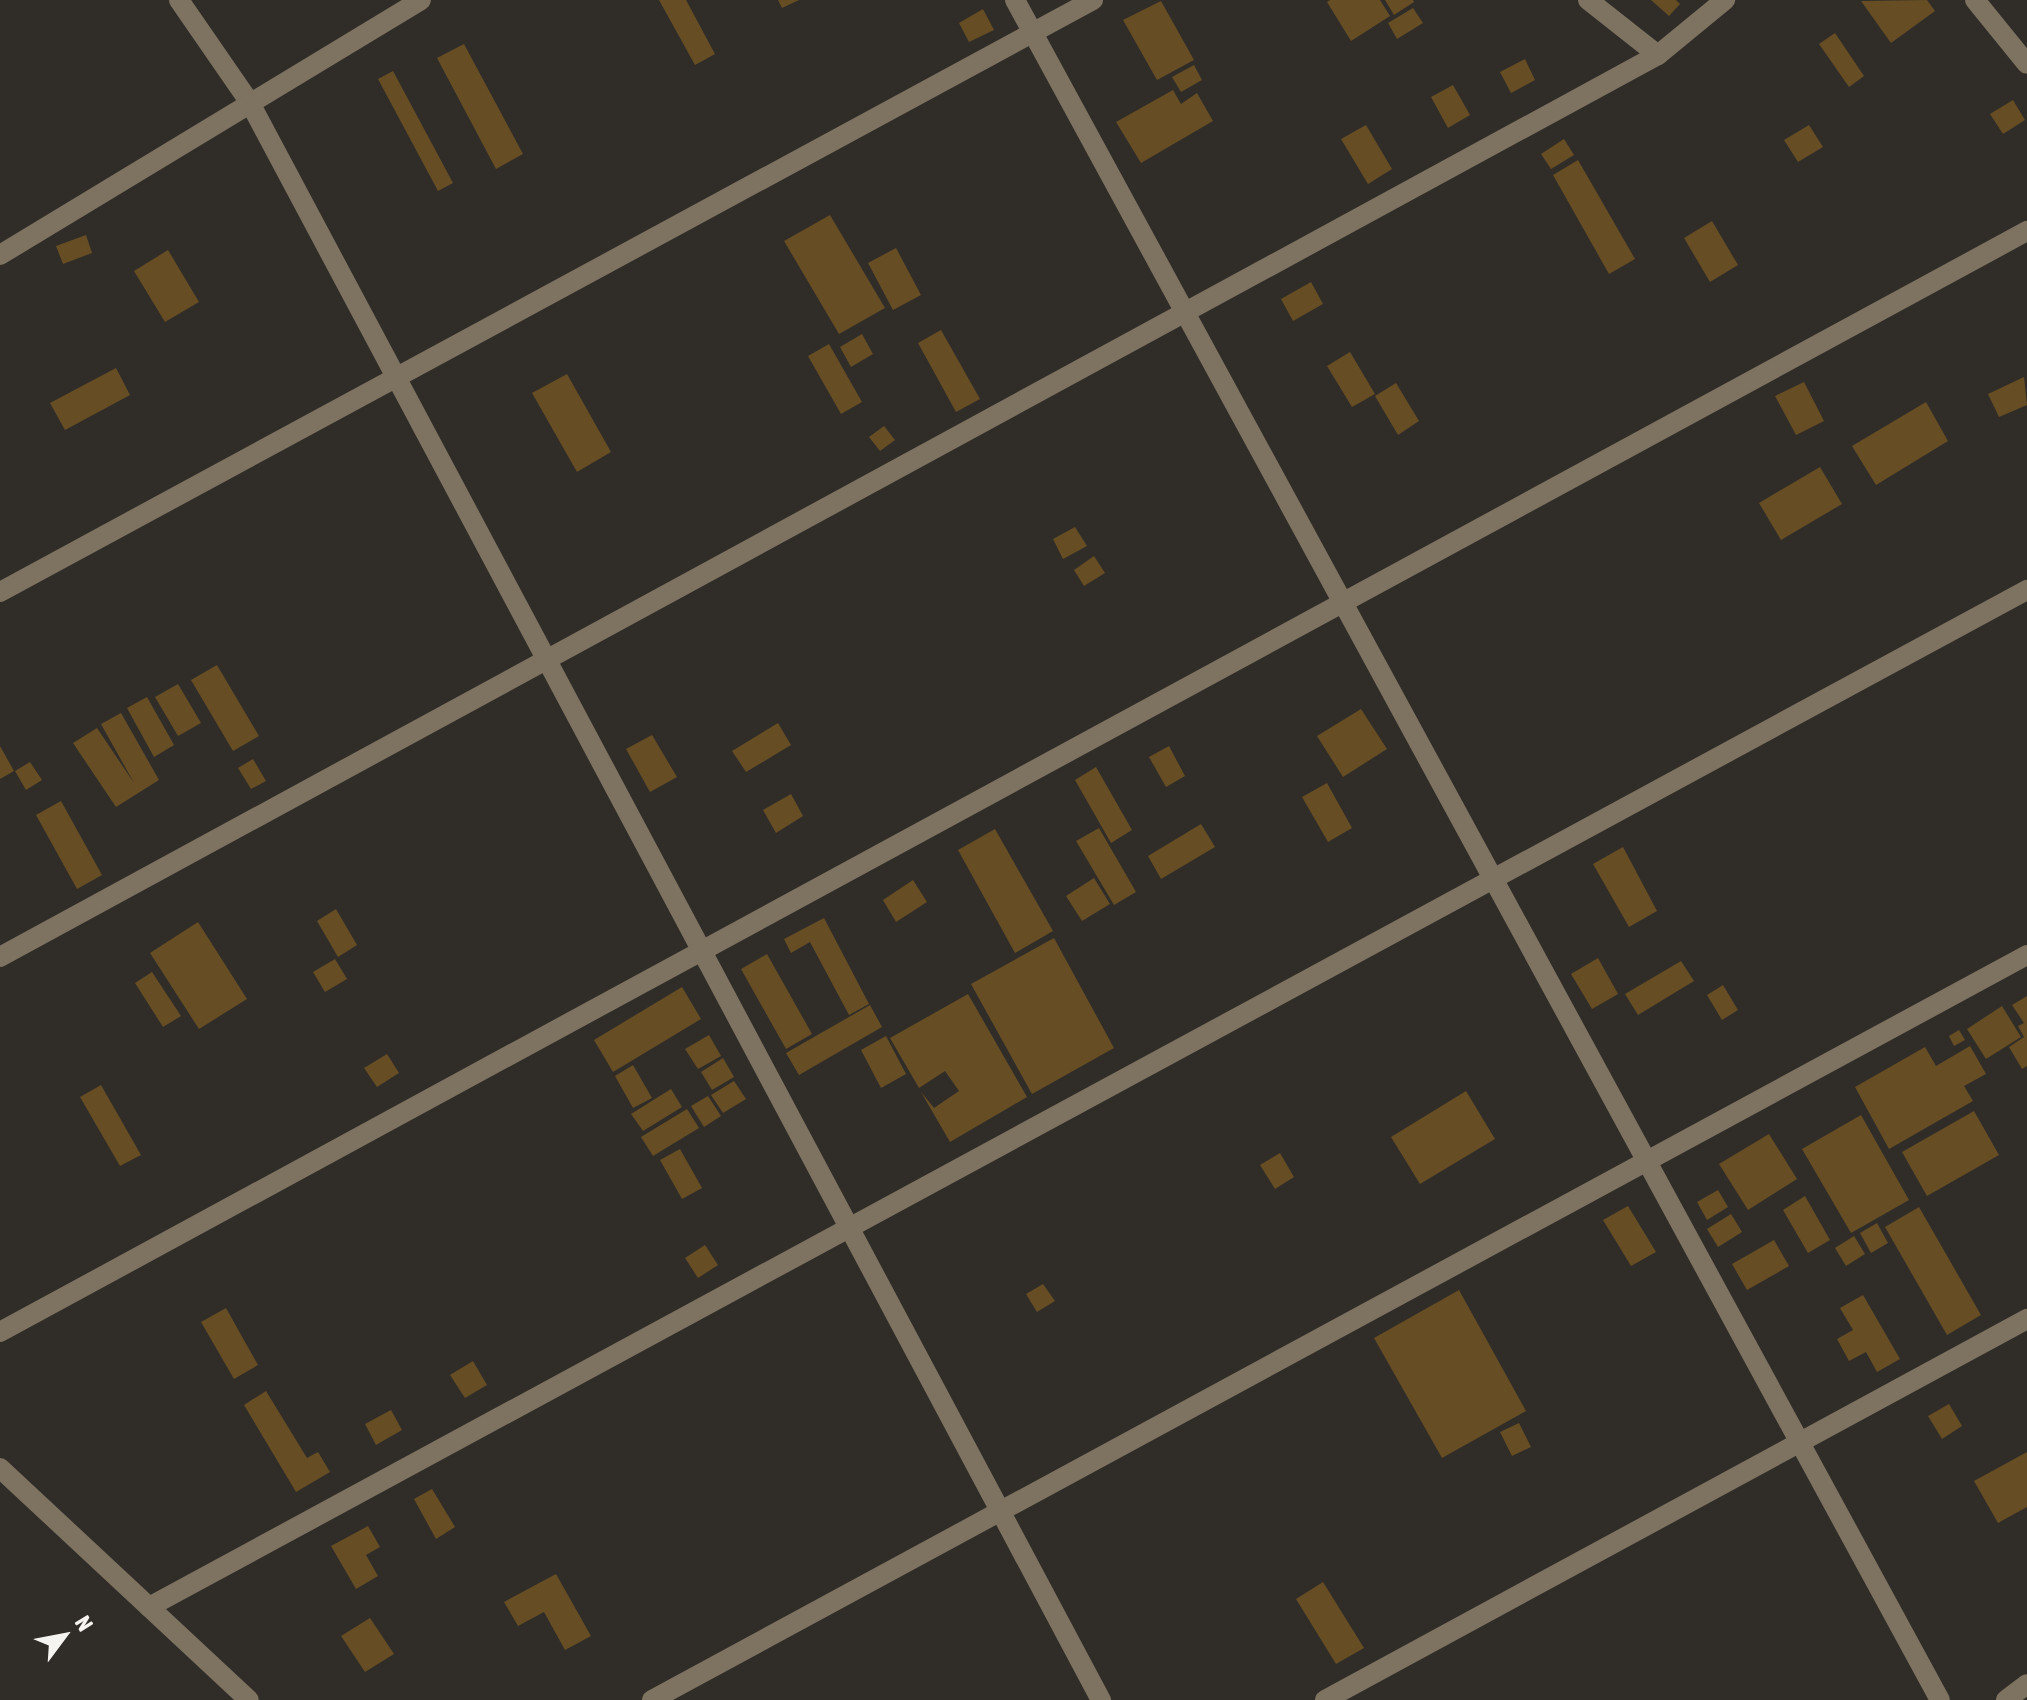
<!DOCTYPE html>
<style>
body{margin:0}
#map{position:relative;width:2027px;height:1700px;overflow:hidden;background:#302d29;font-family:"Asap Condensed",sans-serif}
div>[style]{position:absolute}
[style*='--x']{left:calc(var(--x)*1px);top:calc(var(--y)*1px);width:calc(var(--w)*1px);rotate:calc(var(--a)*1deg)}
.building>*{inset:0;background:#664d23}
.minor>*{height:20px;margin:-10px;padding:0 10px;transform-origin:10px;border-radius:10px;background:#7e7260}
span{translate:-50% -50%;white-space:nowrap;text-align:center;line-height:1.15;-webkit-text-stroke:8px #302d29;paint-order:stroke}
.north{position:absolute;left:24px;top:1596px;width:80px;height:80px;-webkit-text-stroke:6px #302d29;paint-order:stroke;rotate:58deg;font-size:22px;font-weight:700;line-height:32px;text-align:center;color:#f6f4f1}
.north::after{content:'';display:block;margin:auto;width:28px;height:36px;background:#f6f4f1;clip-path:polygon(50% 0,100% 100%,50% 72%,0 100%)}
</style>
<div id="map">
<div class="building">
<i style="clip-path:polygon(659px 0,686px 0,715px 54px,695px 65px)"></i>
<i style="clip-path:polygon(778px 0,799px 0,782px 8px)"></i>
<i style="clip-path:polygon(1330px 0,1380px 0,1390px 16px,1351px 41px,1327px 2px)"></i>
<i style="clip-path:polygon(1385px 0,1413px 0,1414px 2px,1394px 15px)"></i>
<i style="clip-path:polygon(1651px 0,1676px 0,1680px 4px,1669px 16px)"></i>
<i style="clip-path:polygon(1927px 0,1935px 11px,1891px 43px,1861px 1px)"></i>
<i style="clip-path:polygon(1161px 1px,1194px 60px,1157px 80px,1123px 20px)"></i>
<i style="clip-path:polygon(1413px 8px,1423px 23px,1397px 39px,1388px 23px)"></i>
<i style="clip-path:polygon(983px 9px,994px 30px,969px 42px,959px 23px)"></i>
<i style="clip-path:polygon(1835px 33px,1864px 76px,1849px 87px,1819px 44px)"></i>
<i style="clip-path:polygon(464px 44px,523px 154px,496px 169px,437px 58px)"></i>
<i style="clip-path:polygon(1525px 59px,1535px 80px,1511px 93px,1500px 72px)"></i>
<i style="clip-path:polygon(1194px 65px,1202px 80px,1181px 92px,1172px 77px)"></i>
<i style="clip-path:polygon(393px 71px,453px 183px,438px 191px,378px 79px)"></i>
<i style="clip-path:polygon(1453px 85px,1470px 115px,1448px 128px,1431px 97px)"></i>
<i style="clip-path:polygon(1173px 90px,1181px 104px,1197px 93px,1213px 121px,1141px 163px,1116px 122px)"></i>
<i style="clip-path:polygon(2013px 100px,2025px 120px,2003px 134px,1990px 114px)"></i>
<i style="clip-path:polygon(1366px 125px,1392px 169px,1368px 184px,1341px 139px)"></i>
<i style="clip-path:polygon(1809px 125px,1823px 147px,1798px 162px,1784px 140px)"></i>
<i style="clip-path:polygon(1564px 139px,1574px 155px,1551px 169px,1541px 154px)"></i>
<i style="clip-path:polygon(1578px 160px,1635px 259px,1609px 274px,1553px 175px)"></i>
<i style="clip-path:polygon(830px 215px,885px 308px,839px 334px,784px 241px)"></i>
<i style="clip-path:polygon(1712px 221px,1738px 265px,1710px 282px,1684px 238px)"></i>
<i style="clip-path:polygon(86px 235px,92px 253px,63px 264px,56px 246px)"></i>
<i style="clip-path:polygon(896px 248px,921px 295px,893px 310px,868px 263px)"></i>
<i style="clip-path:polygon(168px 250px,199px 302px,165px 322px,134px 271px)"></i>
<i style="clip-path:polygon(1311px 282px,1323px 304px,1293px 321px,1281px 299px)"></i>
<i style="clip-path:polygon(941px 330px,980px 399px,956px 412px,918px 343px)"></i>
<i style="clip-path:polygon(862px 334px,873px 354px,851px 367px,840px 347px)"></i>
<i style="clip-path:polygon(829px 344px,862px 402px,841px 414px,808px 356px)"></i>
<i style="clip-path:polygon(1350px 352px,1375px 394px,1352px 407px,1327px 366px)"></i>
<i style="clip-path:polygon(116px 368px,130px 395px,65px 430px,50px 403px)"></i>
<i style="clip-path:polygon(567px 374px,611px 452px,577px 472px,532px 393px)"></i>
<i style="clip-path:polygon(2024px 377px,2027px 405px,1999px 417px,1988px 394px)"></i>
<i style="clip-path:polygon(1804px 382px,1824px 421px,1796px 435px,1775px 396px)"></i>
<i style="clip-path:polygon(1396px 383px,1419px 421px,1398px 435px,1375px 396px)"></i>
<i style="clip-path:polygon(1926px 402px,1948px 441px,1876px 485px,1852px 446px)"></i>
<i style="clip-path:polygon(884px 426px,895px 440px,880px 451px,869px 437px)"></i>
<i style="clip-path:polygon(1820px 467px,1842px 504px,1781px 540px,1759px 503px)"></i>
<i style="clip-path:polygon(1075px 527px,1087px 546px,1063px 559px,1053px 539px)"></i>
<i style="clip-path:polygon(1094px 556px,1105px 573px,1084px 586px,1074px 570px)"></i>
<i style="clip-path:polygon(217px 665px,259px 736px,233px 751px,191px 680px)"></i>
<i style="clip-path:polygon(178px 684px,201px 723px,178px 736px,155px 697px)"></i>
<i style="clip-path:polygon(147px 697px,174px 745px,154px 757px,127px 708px)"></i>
<i style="clip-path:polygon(1361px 709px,1387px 749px,1343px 777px,1317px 736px)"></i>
<i style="clip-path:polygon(121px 713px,159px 780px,116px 807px,73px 743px,97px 728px,134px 783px,101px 724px)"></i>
<i style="clip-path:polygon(778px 723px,791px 745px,746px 772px,732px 751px)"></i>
<i style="clip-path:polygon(652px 735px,677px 777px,650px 792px,626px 749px)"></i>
<i style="clip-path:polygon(0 746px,14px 771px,0 779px)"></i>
<i style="clip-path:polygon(1169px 746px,1185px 776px,1166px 787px,1149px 757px)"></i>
<i style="clip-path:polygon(253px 759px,266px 781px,251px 789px,238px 768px)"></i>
<i style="clip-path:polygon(30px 762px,42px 780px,26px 790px,15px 771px)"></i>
<i style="clip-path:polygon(1096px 767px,1132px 830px,1111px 843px,1075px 780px)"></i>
<i style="clip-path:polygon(1327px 783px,1352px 828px,1328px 842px,1302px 797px)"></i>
<i style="clip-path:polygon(791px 794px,803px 816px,776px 833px,763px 810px)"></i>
<i style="clip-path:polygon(61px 801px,102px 875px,77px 889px,36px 815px)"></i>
<i style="clip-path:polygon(1201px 824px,1215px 847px,1161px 879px,1148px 856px)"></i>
<i style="clip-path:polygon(1099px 828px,1136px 892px,1114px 905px,1076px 841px)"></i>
<i style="clip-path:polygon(995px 829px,1053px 931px,1015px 953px,958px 850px)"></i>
<i style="clip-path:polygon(1623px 847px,1657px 911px,1629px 927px,1593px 864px)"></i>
<i style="clip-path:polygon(1094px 878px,1110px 904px,1082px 921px,1066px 896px)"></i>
<i style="clip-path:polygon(913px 880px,927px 902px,896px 922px,883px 900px)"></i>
<i style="clip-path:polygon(336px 909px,357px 945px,338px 957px,317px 921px)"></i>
<i style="clip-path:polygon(824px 918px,869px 1004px,849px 1015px,810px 942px,791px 953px,784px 939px)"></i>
<i style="clip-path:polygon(198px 922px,247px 999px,199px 1029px,150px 953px)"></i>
<i style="clip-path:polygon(1054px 938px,1114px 1048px,1032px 1094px,971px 984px)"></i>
<i style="clip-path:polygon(767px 954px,812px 1034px,786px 1049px,741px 969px)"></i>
<i style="clip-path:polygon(1598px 958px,1618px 994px,1592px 1009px,1571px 974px)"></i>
<i style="clip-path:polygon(335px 959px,347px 979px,325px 992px,313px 972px)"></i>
<i style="clip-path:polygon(1681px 961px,1694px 981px,1638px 1015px,1625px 994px)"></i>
<i style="clip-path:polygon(152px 972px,181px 1016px,163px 1027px,135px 983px)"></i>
<i style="clip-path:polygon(1723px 985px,1738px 1010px,1722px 1020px,1707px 995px)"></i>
<i style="clip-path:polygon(682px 987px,701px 1019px,613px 1072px,594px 1040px)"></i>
<i style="clip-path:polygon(968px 994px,1027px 1097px,950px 1142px,921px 1092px,934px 1108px,959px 1091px,945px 1071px,919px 1088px,890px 1038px)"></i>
<i style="clip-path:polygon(2027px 996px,2027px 1066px,2022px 1069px,2009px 1047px,2024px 1037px,2018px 1026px,2024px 1023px,2012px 1005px)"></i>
<i style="clip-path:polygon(870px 1005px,882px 1027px,799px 1075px,786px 1053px)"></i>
<i style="clip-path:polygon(2002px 1006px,2021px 1037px,1986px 1059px,1967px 1029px)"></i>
<i style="clip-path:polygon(1959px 1030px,1965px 1040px,1954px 1046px,1949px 1036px)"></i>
<i style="clip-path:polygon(709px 1035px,721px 1056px,698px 1069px,685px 1049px)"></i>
<i style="clip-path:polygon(886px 1036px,906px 1074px,881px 1088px,861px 1050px)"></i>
<i style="clip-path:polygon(1970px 1046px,1986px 1074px,1964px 1086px,1973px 1101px,1889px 1149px,1855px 1087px,1925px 1047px,1936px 1066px)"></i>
<i style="clip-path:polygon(387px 1054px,399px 1073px,377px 1087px,364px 1068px)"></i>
<i style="clip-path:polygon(723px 1058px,734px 1077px,712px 1090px,701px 1072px)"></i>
<i style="clip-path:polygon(633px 1065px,652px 1098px,633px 1108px,615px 1076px)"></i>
<i style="clip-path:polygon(734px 1081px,746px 1099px,723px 1113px,711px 1095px)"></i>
<i style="clip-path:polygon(101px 1085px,141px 1155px,120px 1166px,80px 1097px)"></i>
<i style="clip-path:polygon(671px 1089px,682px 1107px,643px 1131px,631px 1114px)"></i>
<i style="clip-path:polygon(1466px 1091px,1495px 1139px,1420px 1184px,1391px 1137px)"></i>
<i style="clip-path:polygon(708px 1096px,721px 1116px,704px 1127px,691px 1106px)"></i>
<i style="clip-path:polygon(687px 1109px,699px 1128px,653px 1156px,641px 1137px)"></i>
<i style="clip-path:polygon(1974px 1111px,1999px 1155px,1927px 1196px,1902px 1152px)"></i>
<i style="clip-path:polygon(1861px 1115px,1909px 1200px,1851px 1233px,1802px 1149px)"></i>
<i style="clip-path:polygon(1769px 1134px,1797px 1179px,1748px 1210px,1719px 1164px)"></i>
<i style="clip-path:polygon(680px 1149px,702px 1188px,682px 1199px,660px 1160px)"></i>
<i style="clip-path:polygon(1280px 1153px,1294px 1177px,1275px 1189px,1260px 1165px)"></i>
<i style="clip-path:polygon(1718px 1190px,1728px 1207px,1707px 1220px,1697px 1202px)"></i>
<i style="clip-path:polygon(1805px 1196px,1830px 1240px,1808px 1253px,1783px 1210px)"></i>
<i style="clip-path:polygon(1628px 1206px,1656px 1252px,1631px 1266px,1603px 1220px)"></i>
<i style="clip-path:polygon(1919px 1207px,1981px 1315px,1947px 1335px,1885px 1227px)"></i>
<i style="clip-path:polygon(1731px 1214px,1742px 1232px,1718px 1247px,1707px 1229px)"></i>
<i style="clip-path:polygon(1877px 1223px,1888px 1243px,1871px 1253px,1860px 1233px)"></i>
<i style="clip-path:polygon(1854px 1236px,1865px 1254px,1846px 1266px,1835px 1248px)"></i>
<i style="clip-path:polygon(1774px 1240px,1789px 1266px,1747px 1290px,1732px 1264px)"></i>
<i style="clip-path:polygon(705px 1245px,718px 1265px,698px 1278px,685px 1258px)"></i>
<i style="clip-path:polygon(1043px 1284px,1055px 1301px,1037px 1312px,1026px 1294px)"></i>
<i style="clip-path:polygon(1459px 1290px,1526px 1411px,1442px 1458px,1374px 1338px)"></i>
<i style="clip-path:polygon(1863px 1295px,1900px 1359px,1877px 1372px,1866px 1352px,1849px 1361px,1837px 1339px,1853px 1330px,1840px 1308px)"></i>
<i style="clip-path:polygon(226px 1308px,258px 1365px,234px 1379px,201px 1322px)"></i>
<i style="clip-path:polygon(473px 1361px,487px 1385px,465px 1398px,450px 1375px)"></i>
<i style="clip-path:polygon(266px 1391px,307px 1458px,318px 1452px,330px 1472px,296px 1492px,244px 1405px)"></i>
<i style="clip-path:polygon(1949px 1404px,1962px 1426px,1942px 1439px,1928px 1416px)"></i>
<i style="clip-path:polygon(391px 1410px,402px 1430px,376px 1445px,365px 1424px)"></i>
<i style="clip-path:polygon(1519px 1423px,1531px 1447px,1512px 1456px,1500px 1432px)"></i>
<i style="clip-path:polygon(2027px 1452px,2027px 1507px,1998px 1523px,1974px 1481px)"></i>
<i style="clip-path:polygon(432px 1489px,455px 1527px,436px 1539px,414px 1499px)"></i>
<i style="clip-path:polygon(368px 1526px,380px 1547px,366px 1555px,378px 1576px,356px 1589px,331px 1546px)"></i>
<i style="clip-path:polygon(556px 1574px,591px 1636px,565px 1650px,544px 1612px,518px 1626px,504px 1602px)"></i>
<i style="clip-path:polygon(1323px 1582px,1364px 1648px,1336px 1664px,1296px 1599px)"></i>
<i style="clip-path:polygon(370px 1618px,394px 1654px,365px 1672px,341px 1636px)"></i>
</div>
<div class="minor">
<i style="--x:179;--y:0;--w:125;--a:55.4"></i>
<i style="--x:250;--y:103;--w:1810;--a:61.95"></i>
<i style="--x:1015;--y:0;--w:1935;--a:61.45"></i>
<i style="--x:1588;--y:0;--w:89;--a:38.2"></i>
<i style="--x:1975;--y:0;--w:82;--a:50.9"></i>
<i style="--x:0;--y:255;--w:492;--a:-31.2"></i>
<i style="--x:0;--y:592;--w:1243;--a:-28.44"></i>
<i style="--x:0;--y:957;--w:1887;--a:-28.55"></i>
<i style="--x:1658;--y:55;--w:87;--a:-39.4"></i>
<i style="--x:0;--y:1332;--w:2307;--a:-28.51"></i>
<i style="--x:0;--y:1468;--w:340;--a:43"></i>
<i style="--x:149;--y:1607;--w:2136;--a:-28.44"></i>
<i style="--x:652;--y:1700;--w:1564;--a:-28.45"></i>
<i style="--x:1325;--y:1700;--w:799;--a:-28.49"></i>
<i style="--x:2006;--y:1700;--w:26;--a:-37"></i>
</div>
<div class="north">N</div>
</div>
